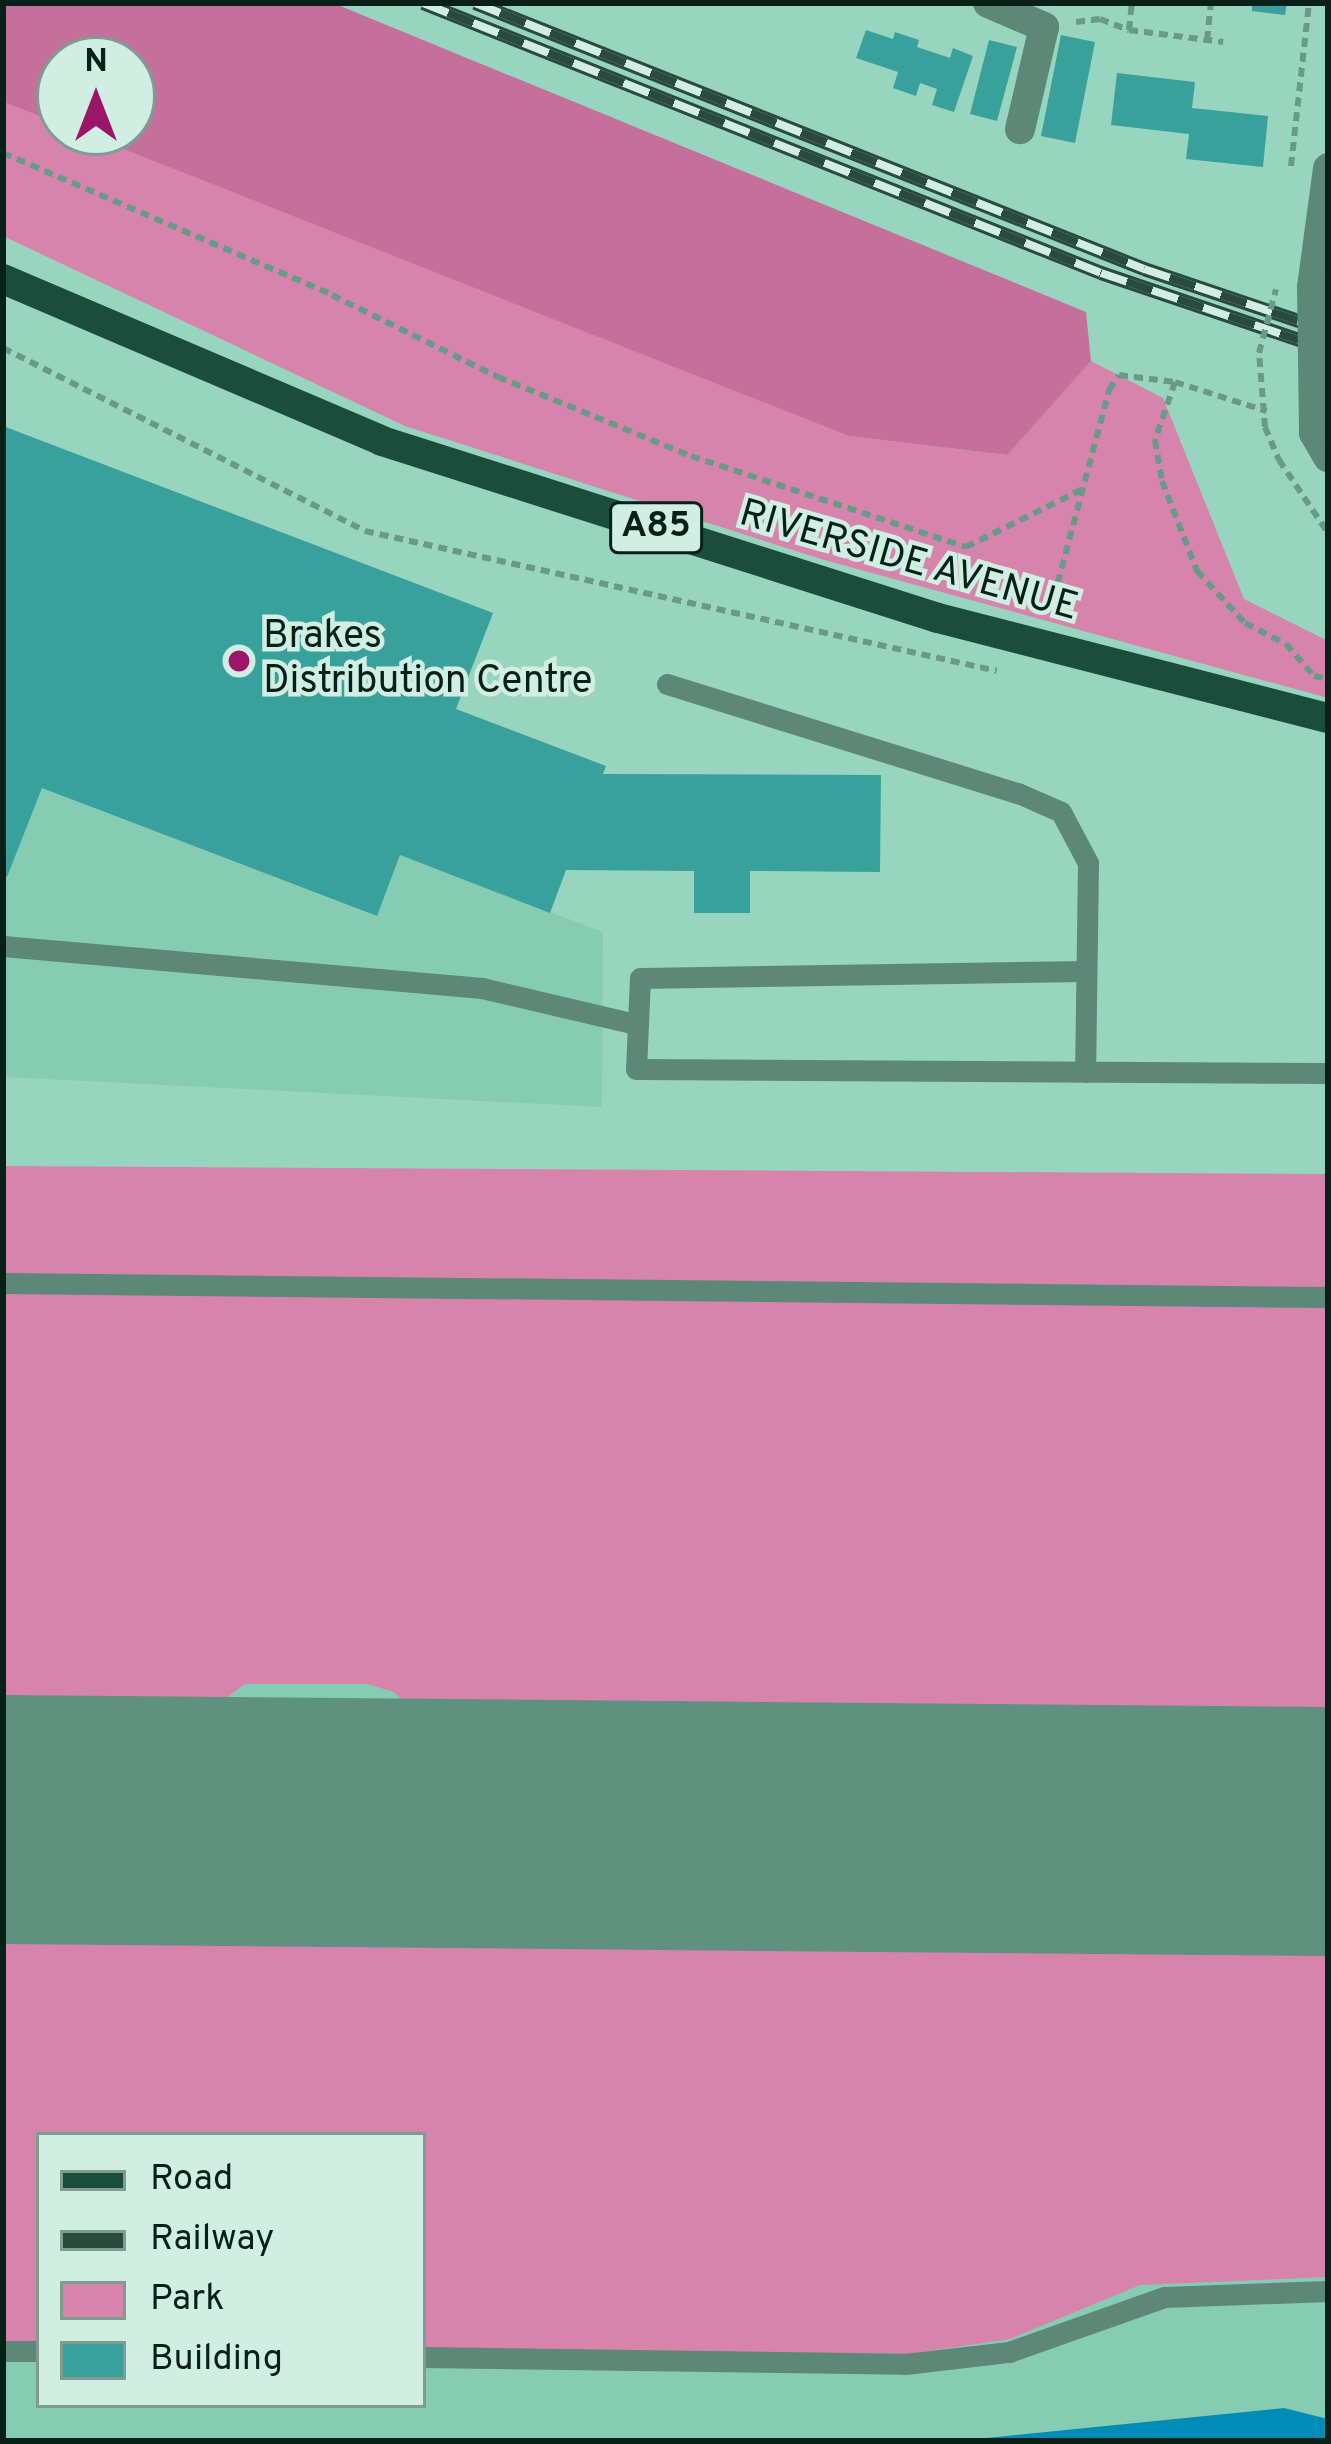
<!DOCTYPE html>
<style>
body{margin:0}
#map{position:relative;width:1331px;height:2444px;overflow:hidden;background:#98d5be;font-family:Overpass,sans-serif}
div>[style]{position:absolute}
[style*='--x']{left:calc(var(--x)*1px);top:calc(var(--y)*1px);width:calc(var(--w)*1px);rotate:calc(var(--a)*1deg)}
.built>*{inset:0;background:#85ccb2}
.green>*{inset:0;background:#d684ac}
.forest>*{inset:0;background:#c5709b}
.water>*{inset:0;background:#018cb8}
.runway>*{height:249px;margin:-124.5px;padding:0 124.5px;transform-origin:124.5px;border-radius:124.5px;background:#60907e}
.building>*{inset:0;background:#39a19b}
.path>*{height:6px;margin-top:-3px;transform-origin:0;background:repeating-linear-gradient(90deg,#699a88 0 9px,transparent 0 15px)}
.service>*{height:21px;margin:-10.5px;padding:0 10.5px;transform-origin:10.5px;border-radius:10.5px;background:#5d8878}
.minor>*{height:30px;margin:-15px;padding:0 15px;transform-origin:15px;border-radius:15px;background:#5d8878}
.tertiary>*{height:30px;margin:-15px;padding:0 15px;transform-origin:15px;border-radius:15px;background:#5d8878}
.primary>*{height:30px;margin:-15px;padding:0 15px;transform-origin:15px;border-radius:15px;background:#1b4d3d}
.rail>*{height:14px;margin-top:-7px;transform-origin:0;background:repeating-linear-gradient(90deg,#d0eee2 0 27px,#294a3e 0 54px);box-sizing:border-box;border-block:3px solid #294a3e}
.path-bridge>*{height:6px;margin-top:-3px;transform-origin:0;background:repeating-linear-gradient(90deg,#699a88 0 9px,transparent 0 15px)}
.tertiary-bridge>*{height:30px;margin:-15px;padding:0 15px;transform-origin:15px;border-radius:15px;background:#5d8878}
.dots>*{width:33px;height:33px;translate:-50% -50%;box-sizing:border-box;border:6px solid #d0eee2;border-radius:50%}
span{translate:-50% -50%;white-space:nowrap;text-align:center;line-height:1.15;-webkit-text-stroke:9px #d0eee2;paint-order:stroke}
.shield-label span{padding:3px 9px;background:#d0eee2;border:3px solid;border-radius:9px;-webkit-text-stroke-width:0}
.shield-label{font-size:36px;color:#072018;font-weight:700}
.street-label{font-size:39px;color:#072018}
.poi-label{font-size:39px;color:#072018}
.left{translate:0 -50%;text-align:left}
.frame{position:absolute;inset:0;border:6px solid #072018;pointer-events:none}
.legend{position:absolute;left:36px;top:2132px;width:390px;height:276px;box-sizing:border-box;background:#d0eee2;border:3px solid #809c91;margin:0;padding:15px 21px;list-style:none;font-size:36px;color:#072018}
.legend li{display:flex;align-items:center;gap:24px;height:60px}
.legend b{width:60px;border:3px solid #809c91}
.north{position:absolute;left:36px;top:36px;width:120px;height:120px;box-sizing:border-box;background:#d0eee2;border:3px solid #809c91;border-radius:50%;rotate:0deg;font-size:33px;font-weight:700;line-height:48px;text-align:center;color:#072018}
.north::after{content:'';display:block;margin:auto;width:42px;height:54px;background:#9b1568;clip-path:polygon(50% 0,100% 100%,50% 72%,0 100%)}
</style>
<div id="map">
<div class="built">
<i style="clip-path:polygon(42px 788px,376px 916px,400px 855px,603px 932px,602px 1107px,5px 1077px,3px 876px,7px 876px)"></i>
<i style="clip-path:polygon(evenodd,3px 1176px,1328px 1176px,1328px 2419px,1284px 2408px,957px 2441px,3px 2441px,3px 1176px,39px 2135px,423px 2135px,423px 2405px,39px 2405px,39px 2135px)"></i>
</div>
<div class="green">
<i style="clip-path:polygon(3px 102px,60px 124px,60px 132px,80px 132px,850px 436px,1006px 455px,1091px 361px,1163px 398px,1244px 599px,1328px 641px,1328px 698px,821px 559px,405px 426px,3px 236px)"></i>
<i style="clip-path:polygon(3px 1166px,1328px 1174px,1328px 1753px,441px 1740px,394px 1692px,367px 1684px,245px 1684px,176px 1735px,3px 1733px)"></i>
<i style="clip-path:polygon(3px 1910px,1328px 1923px,1328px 2277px,1140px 2285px,1010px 2339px,908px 2354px,423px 2349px,423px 2135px,39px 2135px,39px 2342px,3px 2341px)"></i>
</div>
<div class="forest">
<i style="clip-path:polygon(3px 3px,333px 3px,1086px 312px,1091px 361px,1007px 455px,849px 436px,80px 132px,132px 132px,132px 60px,60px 60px,60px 124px,3px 102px)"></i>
</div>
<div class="water">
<i style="clip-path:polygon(1284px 2408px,1328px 2419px,1328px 2441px,957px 2441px)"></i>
</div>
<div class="runway">
<i style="--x:3;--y:1819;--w:1325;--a:0.52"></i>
</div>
<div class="building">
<i style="clip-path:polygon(1252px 3px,1287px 3px,1285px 15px,1252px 11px)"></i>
<i style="clip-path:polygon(866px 30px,893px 39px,895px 32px,919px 40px,917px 47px,950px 58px,953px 48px,973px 56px,954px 112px,932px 105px,937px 89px,920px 83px,916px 96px,893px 88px,898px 72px,856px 58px)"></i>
<i style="clip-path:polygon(1061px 35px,1095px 42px,1075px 143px,1041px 136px)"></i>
<i style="clip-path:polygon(989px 40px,1017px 47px,997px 121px,970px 114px)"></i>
<i style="clip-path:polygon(1117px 73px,1195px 82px,1192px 108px,1268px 116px,1263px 167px,1186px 159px,1189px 134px,1111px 125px)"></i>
<i style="clip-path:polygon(3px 426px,493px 613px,456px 709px,606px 766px,603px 774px,881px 775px,880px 872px,750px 871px,750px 913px,694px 913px,694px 871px,566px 870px,550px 913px,400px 855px,377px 916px,42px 788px,7px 877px,3px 876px)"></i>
</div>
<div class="path">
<i style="--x:1076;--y:22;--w:24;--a:-7"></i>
<i style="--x:1100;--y:19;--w:31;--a:21"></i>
<i style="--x:1129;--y:30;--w:95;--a:7.3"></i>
<i style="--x:1129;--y:30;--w:27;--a:-84"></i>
<i style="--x:1207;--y:40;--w:37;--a:-84"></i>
<i style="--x:3;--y:153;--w:358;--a:23.3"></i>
<i style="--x:332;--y:295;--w:185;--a:26.3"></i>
<i style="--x:498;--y:377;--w:209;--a:22.3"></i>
<i style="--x:691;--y:456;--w:290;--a:18.3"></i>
<i style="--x:966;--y:547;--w:131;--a:-26.4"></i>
<i style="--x:1291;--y:166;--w:164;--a:-83.7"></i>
<i style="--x:3;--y:348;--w:406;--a:26.8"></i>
<i style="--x:365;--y:531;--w:647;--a:12.49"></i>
<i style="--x:1175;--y:382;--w:61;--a:109"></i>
<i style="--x:1155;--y:440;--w:42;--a:80.3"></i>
<i style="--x:1162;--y:481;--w:97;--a:68.7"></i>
<i style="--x:1197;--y:571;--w:71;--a:47.3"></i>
<i style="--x:1245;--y:623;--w:46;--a:27.1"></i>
<i style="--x:1286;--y:644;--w:43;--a:48.8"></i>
<i style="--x:1314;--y:676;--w:14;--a:12"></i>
<i style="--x:1265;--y:427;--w:36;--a:67"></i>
<i style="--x:1279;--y:460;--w:88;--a:56.1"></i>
<i style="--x:1050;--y:612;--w:230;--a:-75.1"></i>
<i style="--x:1109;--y:390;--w:18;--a:-56"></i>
<i style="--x:1119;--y:375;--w:56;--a:7.1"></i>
<i style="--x:1175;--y:382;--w:96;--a:17.7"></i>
</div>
<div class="service">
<i style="--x:667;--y:684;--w:368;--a:17.3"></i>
<i style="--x:1018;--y:793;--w:47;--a:23.8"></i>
<i style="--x:1061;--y:812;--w:58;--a:62.1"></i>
<i style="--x:1088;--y:863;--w:209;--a:90.8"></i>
<i style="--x:3;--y:946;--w:481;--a:5"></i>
<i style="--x:482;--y:988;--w:157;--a:13.2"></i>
<i style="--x:1086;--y:971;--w:446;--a:179.1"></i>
<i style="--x:640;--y:978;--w:91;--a:92.5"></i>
<i style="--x:636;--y:1069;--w:692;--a:0.33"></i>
<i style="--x:3;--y:1283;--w:1325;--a:0.61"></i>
<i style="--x:3;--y:2351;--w:36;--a:0"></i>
<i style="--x:423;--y:2357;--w:482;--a:0.8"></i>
<i style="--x:905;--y:2364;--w:105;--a:-6.6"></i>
<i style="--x:1009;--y:2352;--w:164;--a:-19.5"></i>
<i style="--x:1164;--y:2297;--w:164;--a:-2.1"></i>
</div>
<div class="minor">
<i style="--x:988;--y:3;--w:61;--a:23.2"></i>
<i style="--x:1044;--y:27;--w:105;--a:103.2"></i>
</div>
<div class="tertiary">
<i style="--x:1312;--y:287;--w:120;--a:-82.3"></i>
<i style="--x:1314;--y:433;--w:28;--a:60"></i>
</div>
<div class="primary">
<i style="--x:3;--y:279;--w:412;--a:23.1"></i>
<i style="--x:382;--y:441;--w:583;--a:17.66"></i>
<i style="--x:938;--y:618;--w:403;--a:14.4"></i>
</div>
<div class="rail">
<i style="--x:423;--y:3;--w:730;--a:21.71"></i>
<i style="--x:1101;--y:273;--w:240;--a:18.7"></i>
<i style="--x:475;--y:3;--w:720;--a:21.68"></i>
<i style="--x:1144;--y:269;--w:194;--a:18.6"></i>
</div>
<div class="path-bridge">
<i style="--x:1265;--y:427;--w:74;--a:-94.6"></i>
<i style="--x:1259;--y:353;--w:66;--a:-75.1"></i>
</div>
<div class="tertiary-bridge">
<i style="--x:1312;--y:287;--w:146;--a:89.2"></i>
</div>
<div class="dots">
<i style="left:239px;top:661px;background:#9b1568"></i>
</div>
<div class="shield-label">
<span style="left:656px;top:528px">A85</span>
</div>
<div class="street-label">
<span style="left:908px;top:563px;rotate:16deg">RIVERSIDE AVENUE</span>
</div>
<div class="poi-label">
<span class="left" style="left:263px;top:661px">Brakes<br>Distribution Centre</span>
</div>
<div class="frame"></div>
<ul class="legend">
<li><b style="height:15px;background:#1b4d3d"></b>Road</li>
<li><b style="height:15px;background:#294a3e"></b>Railway</li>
<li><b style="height:33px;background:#d684ac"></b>Park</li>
<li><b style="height:33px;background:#39a19b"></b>Building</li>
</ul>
<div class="north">N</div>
</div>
